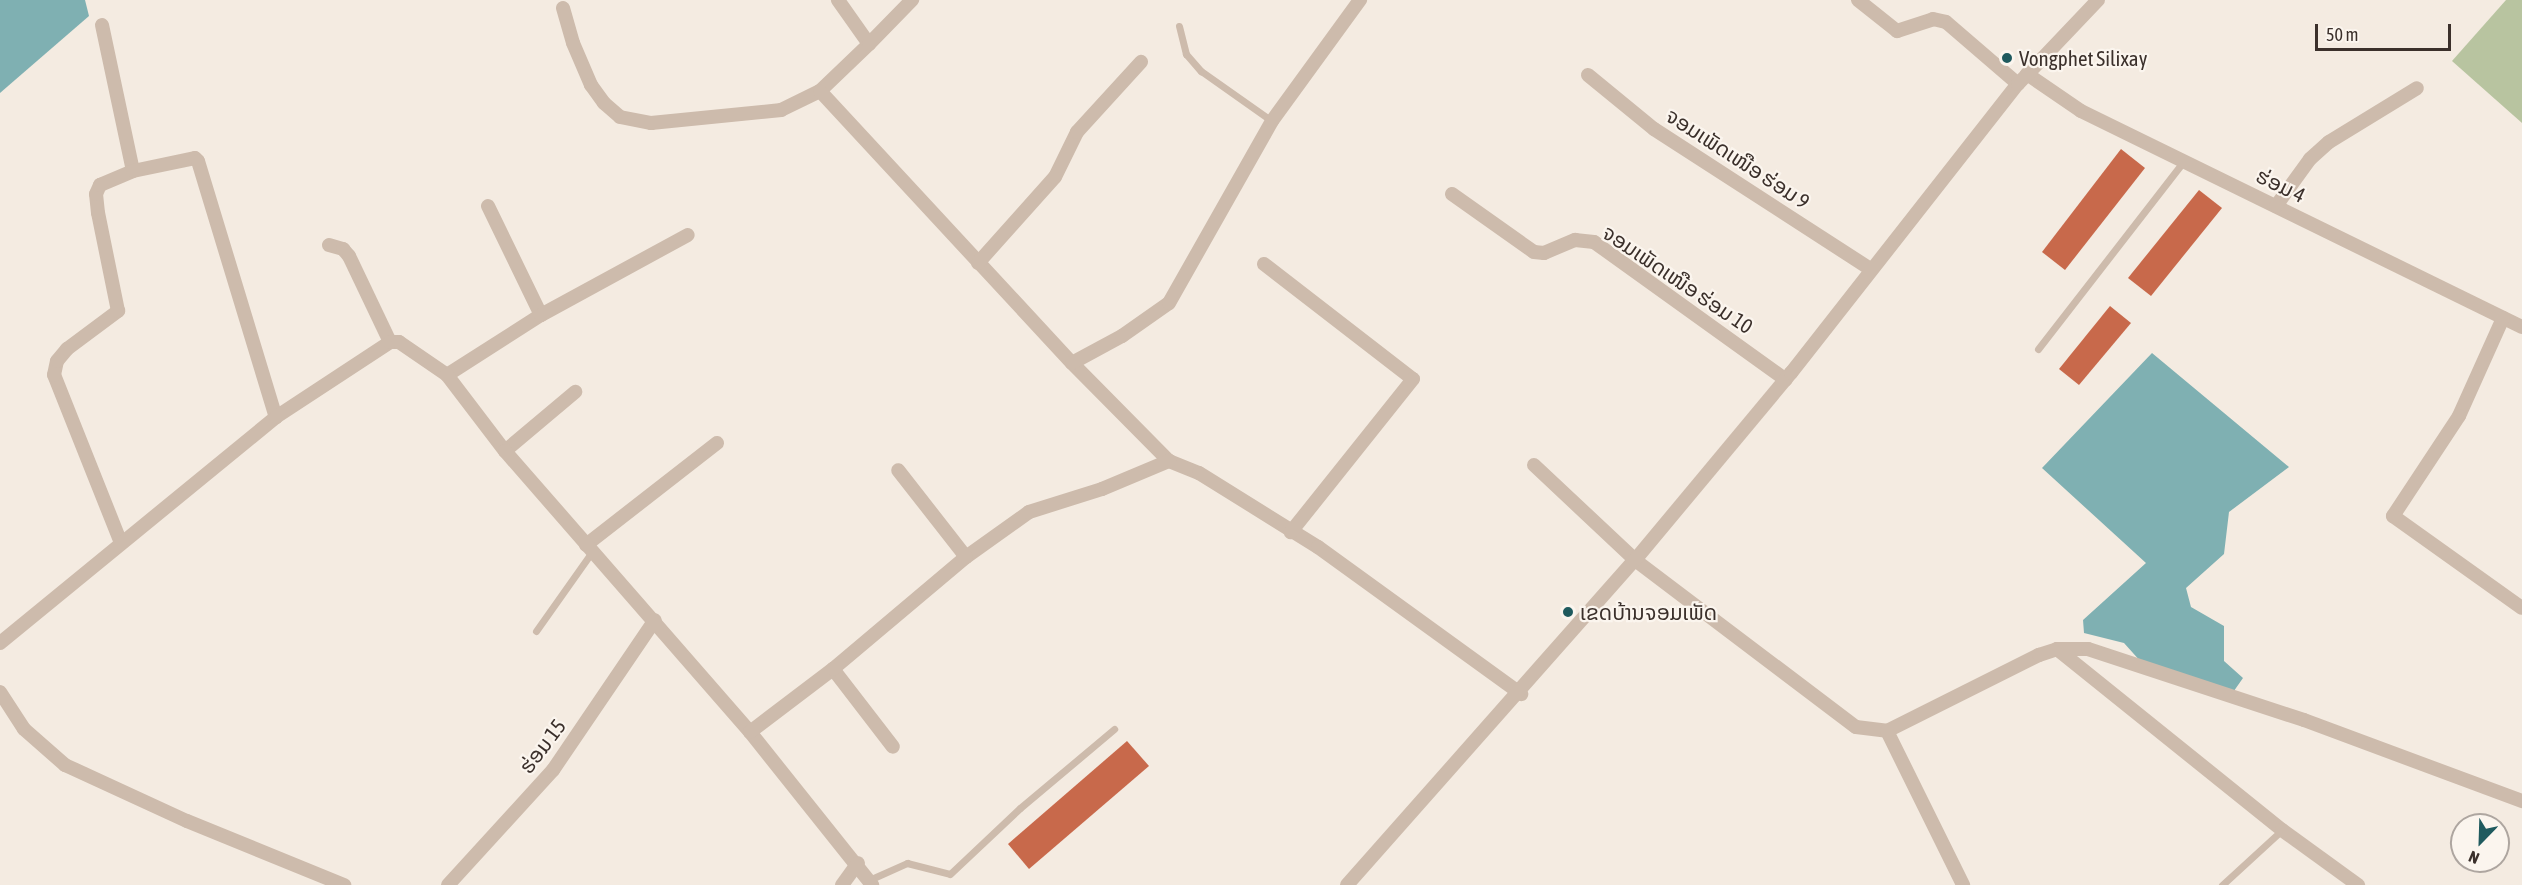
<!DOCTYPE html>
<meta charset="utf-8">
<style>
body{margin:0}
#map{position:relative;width:2522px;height:885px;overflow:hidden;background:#f4ebe1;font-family:"Asap Condensed","Noto Sans Lao",sans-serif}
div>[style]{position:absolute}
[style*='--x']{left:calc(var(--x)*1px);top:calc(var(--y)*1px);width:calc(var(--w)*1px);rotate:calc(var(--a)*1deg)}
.green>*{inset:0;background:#b8c4a0}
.water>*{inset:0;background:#7fb0b2}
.building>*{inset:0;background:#c8694b}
.lane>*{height:7px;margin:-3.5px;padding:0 3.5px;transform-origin:3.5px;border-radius:3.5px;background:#cdbbac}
.street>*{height:14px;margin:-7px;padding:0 7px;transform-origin:7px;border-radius:7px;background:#cdbbac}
.dots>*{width:16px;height:16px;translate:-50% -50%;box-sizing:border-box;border:3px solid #fbf5ee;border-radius:50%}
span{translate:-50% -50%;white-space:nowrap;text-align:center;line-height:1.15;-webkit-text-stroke:4.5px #fbf5ee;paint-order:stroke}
.poi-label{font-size:21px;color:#3b302b}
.left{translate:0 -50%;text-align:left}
.street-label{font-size:21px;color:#3b302b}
.north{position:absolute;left:2450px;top:813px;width:60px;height:60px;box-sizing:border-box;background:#fbf5ee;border:2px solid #aea6a0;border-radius:50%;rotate:203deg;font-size:16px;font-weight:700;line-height:24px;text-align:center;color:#3b302b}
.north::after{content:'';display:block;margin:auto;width:21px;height:27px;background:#1f5a5e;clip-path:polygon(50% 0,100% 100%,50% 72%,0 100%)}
.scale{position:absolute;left:2315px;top:24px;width:136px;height:27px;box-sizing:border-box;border:3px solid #3b302b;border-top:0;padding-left:8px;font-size:18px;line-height:21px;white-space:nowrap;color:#3b302b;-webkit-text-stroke:4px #fbf5ee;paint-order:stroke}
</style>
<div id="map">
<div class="green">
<i style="clip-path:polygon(2506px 0,2522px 0,2522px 123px,2452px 61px)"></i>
</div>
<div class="water">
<i style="clip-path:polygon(0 0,85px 0,89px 16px,0 93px)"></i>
<i style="clip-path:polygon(2152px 353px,2289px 467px,2229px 512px,2224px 554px,2186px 588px,2191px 607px,2224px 626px,2224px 661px,2243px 678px,2229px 698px,2142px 663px,2124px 643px,2084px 633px,2083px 620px,2146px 563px,2042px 468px)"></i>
</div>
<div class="building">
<i style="clip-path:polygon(2121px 149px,2145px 168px,2065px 270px,2042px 252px)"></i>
<i style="clip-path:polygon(2199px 190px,2222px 208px,2151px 296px,2128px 278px)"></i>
<i style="clip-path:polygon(2110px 306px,2131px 323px,2079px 385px,2059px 369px)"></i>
<i style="clip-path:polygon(1127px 741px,1149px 766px,1029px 869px,1008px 844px)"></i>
</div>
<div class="lane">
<i style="--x:1179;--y:26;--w:29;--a:76"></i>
<i style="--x:1186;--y:54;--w:23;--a:49"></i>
<i style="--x:1201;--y:71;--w:87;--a:35.2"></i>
<i style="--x:2038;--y:349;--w:237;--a:-52.2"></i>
<i style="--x:536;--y:631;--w:97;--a:-54.7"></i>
<i style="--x:869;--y:880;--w:42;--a:-24.1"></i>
<i style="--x:907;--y:863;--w:44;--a:14.3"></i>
<i style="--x:950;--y:874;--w:96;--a:-43.3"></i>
<i style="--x:1020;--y:808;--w:123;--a:-40"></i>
<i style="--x:2222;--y:885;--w:81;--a:-42.5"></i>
</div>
<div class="street">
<i style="--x:1858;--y:0;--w:50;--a:38.5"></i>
<i style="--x:1897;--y:31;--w:38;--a:-18"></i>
<i style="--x:1933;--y:19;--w:13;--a:13"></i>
<i style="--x:1946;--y:22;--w:95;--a:40.7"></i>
<i style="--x:563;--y:8;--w:36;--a:74"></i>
<i style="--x:573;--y:43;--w:46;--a:66.8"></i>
<i style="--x:591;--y:85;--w:22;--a:54"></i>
<i style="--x:604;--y:103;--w:21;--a:41"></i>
<i style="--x:620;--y:117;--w:32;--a:11"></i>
<i style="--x:651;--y:123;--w:131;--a:-5.7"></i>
<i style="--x:781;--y:110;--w:43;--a:-26"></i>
<i style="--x:820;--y:91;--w:68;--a:-43.8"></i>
<i style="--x:869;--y:44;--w:54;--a:-125.2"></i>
<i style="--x:102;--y:25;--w:149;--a:78"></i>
<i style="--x:869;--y:44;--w:62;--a:-45.7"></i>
<i style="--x:2027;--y:74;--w:65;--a:34.4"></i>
<i style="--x:2081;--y:111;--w:491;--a:26.1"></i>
<i style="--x:1588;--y:75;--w:85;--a:39.3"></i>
<i style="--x:1654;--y:129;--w:257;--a:32.9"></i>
<i style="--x:820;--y:91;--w:371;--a:47.2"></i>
<i style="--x:1072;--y:363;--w:138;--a:45.3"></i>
<i style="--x:1169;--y:461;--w:32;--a:22"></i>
<i style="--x:1199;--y:473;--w:140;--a:31.9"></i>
<i style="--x:1318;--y:547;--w:251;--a:35.9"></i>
<i style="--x:1452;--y:194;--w:100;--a:35.3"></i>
<i style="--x:1534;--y:252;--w:10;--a:6"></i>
<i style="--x:1544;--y:253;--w:34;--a:-23"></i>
<i style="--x:1575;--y:240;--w:19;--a:6"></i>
<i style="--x:1594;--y:242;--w:236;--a:35.7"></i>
<i style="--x:488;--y:206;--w:121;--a:64.1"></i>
<i style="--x:2276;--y:206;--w:58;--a:-54.1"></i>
<i style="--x:2310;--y:159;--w:25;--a:-42"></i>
<i style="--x:2329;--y:142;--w:103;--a:-31.5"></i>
<i style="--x:329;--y:245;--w:15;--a:16"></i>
<i style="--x:343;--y:249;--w:9;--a:49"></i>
<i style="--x:349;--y:256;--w:95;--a:64.5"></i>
<i style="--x:978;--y:263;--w:115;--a:-48.2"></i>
<i style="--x:1055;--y:177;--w:50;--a:-63.9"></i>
<i style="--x:1077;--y:132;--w:95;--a:-47.6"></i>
<i style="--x:1264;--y:264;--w:188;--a:37.7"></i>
<i style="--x:1413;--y:379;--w:196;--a:128.6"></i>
<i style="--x:2503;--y:318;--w:107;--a:114.2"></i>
<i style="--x:2459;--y:416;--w:120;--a:123.4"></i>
<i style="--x:2393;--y:516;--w:158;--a:35.5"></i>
<i style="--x:1072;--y:363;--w:57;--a:-28.4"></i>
<i style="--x:1122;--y:336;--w:57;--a:-35.1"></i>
<i style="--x:1169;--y:303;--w:209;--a:-60.5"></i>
<i style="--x:1272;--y:121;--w:150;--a:-54"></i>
<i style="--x:447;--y:375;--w:112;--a:-32.6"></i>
<i style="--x:541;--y:315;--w:167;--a:-28.6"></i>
<i style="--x:505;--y:451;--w:92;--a:-40.1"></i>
<i style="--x:1534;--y:465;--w:139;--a:43.2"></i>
<i style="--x:1635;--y:560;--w:277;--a:37.1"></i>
<i style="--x:1856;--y:727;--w:31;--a:7"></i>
<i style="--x:1887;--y:731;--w:172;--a:63.7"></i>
<i style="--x:121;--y:543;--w:181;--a:-111.7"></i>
<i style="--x:54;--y:375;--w:14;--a:-78"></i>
<i style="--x:57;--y:361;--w:16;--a:-50"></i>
<i style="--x:67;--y:349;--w:64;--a:-36.7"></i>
<i style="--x:118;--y:311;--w:100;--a:-101.5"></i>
<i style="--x:98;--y:213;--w:19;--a:-96"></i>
<i style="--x:96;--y:194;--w:10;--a:-66"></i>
<i style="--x:100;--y:185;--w:36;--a:-23"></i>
<i style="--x:133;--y:171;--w:63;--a:-11.8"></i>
<i style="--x:195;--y:158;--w:4;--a:45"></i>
<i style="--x:198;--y:161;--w:268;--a:73.1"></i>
<i style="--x:586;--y:545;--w:166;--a:-37.9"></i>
<i style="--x:966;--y:557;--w:77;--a:-35.5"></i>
<i style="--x:1029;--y:512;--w:77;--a:-17.5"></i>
<i style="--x:1102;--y:489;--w:73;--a:-22.7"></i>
<i style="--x:0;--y:643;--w:357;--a:-39.3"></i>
<i style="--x:276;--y:417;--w:136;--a:-33.3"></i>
<i style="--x:390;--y:342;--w:9;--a:0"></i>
<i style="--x:399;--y:342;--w:58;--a:34.5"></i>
<i style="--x:447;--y:375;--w:96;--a:52.7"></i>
<i style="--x:505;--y:451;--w:373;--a:48.9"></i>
<i style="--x:750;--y:732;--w:196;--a:51.4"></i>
<i style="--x:2057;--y:649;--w:289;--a:38.8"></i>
<i style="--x:2282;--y:830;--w:94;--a:35.9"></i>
<i style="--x:833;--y:669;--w:98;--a:52.4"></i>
<i style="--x:0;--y:692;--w:44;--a:57"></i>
<i style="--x:24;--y:729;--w:55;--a:41.3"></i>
<i style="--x:65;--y:765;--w:134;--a:24.7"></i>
<i style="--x:187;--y:821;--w:170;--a:22.2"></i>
<i style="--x:1887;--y:731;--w:170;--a:-26.6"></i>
<i style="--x:2039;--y:655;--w:19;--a:-18"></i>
<i style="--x:2057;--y:649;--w:31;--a:0"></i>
<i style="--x:2088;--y:649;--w:227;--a:18.2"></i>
<i style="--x:2304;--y:720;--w:233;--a:20.4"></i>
<i style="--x:750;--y:732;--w:104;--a:-37.2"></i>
<i style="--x:833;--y:669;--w:174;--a:-40.1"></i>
<i style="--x:966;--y:557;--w:110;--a:-128"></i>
<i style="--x:448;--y:885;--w:156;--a:-47.6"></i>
<i style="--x:553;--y:770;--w:181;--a:-55.8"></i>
<i style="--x:842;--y:885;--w:27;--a:-54"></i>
<i style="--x:1347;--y:885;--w:434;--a:-48.5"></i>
<i style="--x:1635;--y:560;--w:244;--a:-50.2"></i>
<i style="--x:1791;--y:373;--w:367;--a:-51.9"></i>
<i style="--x:2018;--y:84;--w:116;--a:-46.4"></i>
</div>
<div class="dots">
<i style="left:2007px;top:58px;background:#1f5a5e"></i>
<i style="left:1568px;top:612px;background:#1f5a5e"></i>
</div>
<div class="poi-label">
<span class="left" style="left:2019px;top:58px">Vongphet Silixay</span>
<span class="left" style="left:1580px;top:612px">ເຂດບ້ານຈອມເພັດ</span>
</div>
<div class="street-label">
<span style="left:1738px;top:158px;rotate:33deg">ຈອມເພັດເໜືອ ຮ່ອມ 9</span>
<span style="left:2281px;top:185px;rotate:26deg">ຮ່ອມ 4</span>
<span style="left:1678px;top:279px;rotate:34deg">ຈອມເພັດເໜືອ ຮ່ອມ 10</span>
<span style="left:542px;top:746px;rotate:-53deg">ຮ່ອມ 15</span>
</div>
<div class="north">N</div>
<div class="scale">50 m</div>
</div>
